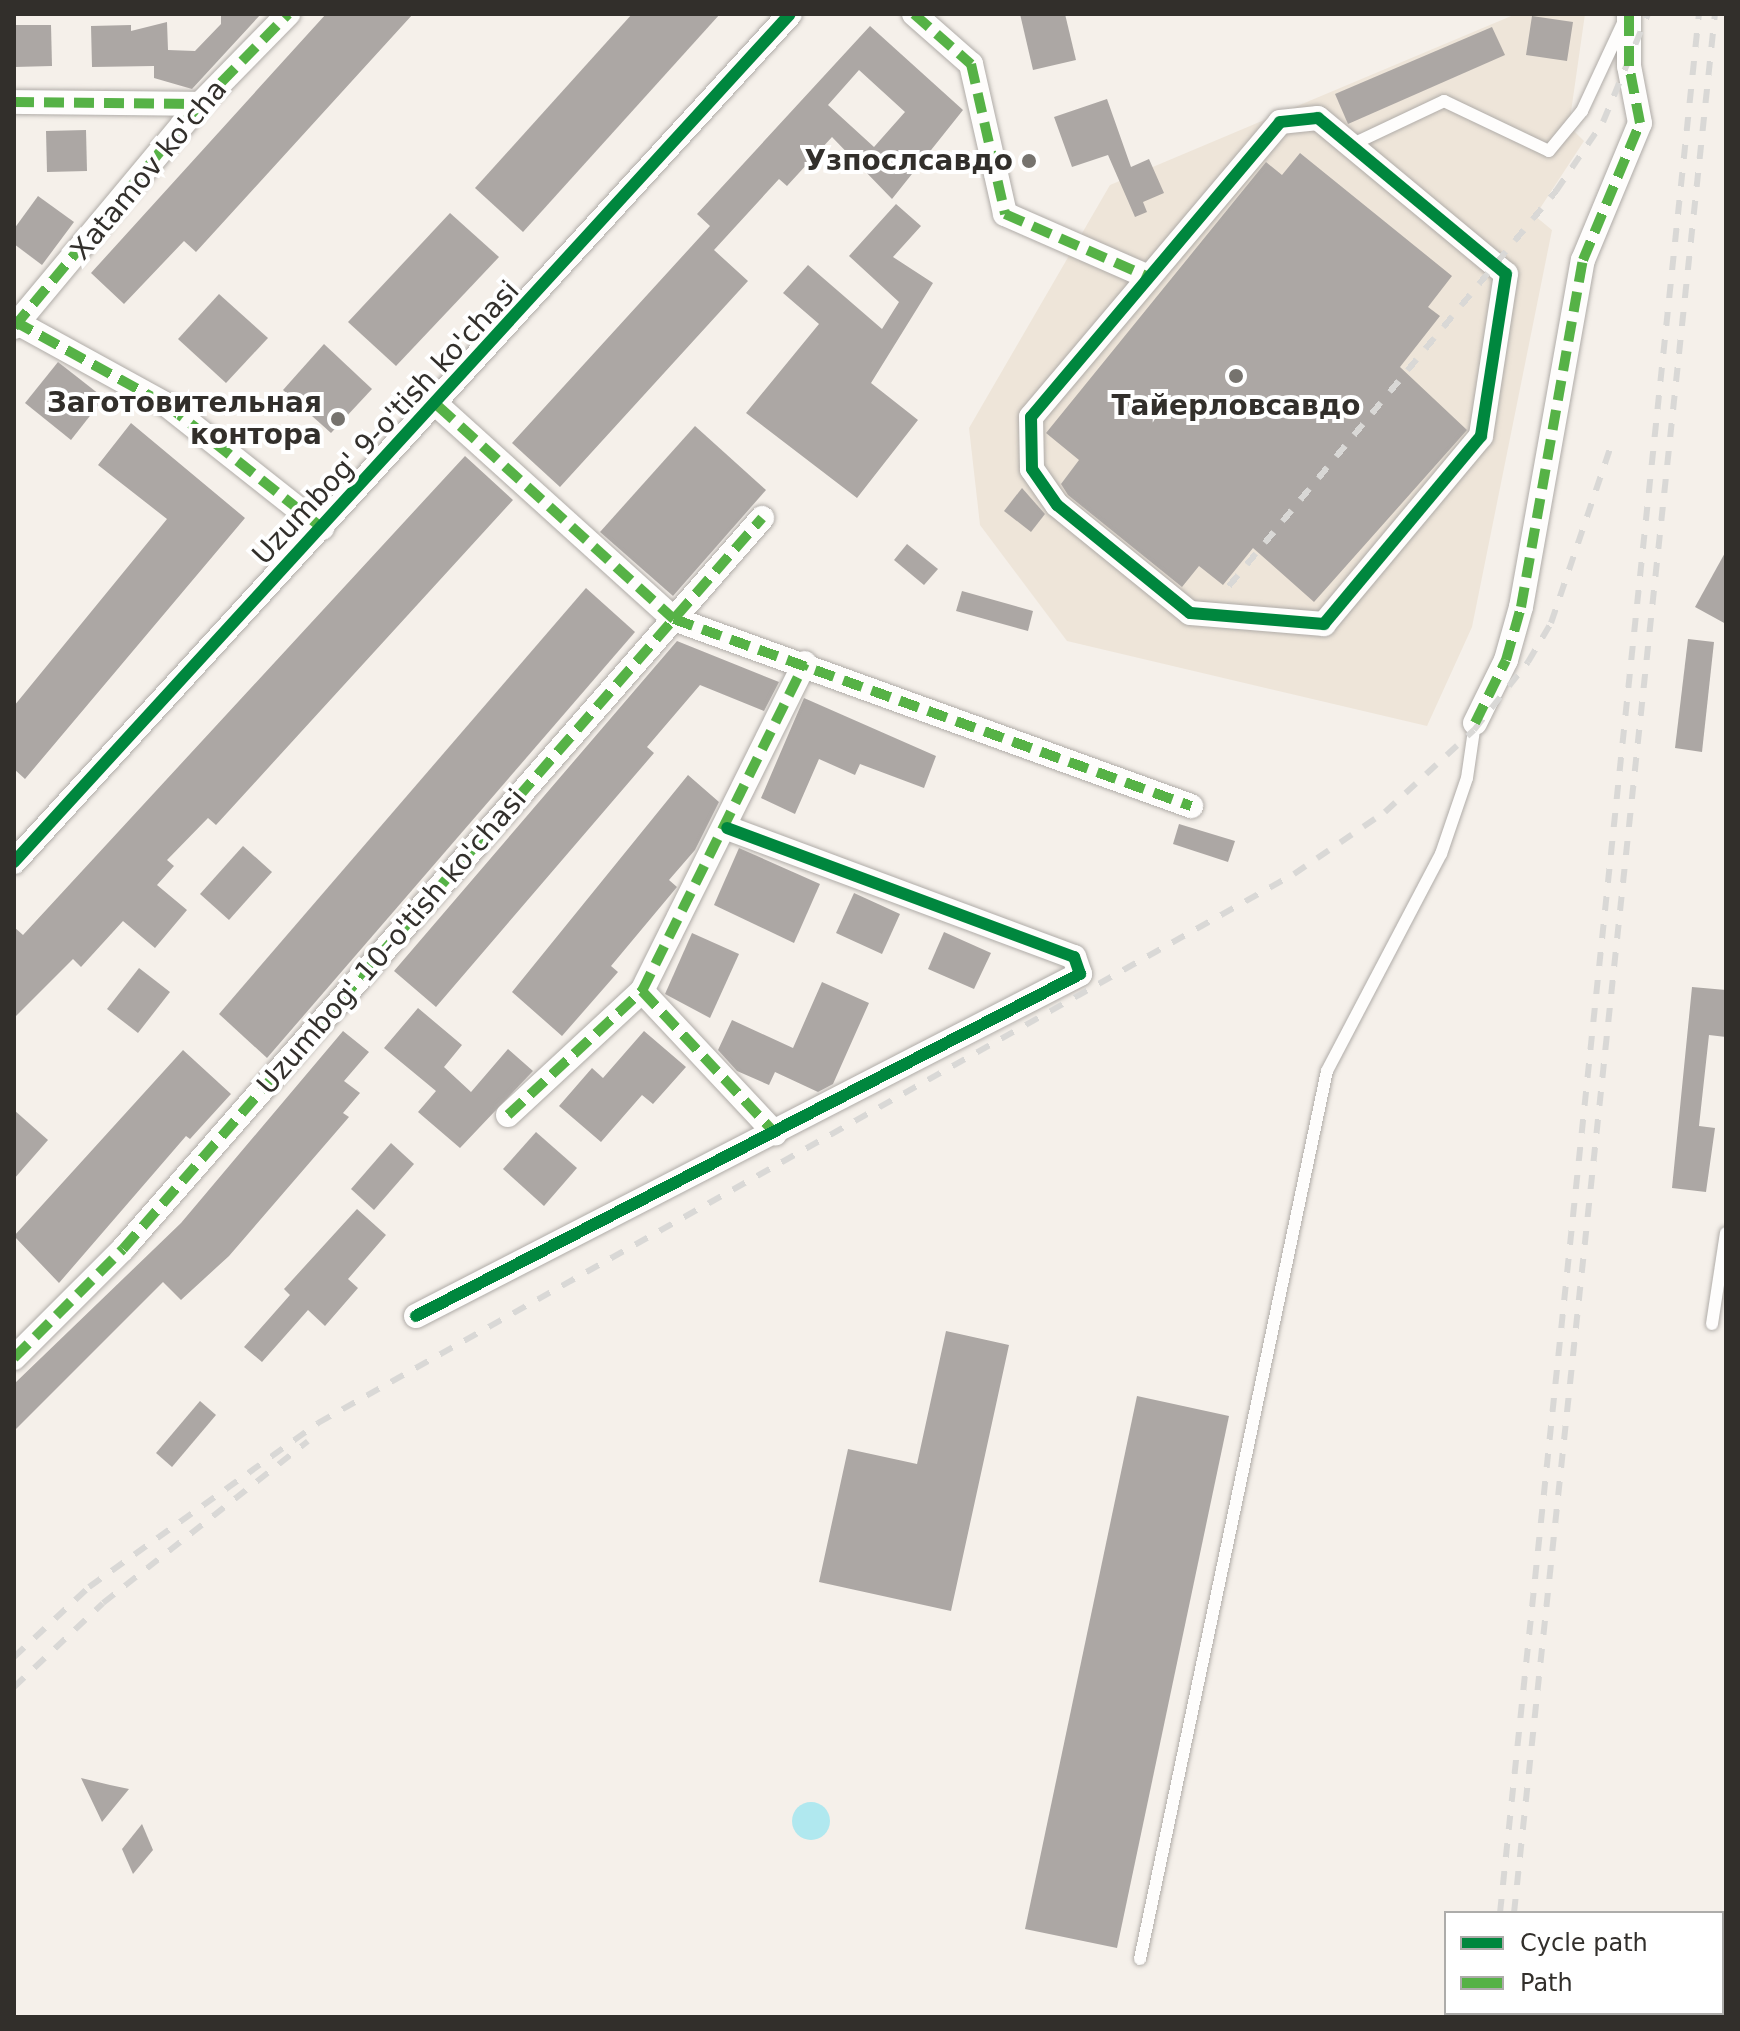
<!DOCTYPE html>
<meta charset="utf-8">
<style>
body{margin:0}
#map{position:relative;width:1740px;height:2031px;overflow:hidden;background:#f5f0ea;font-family:"DejaVu Sans",sans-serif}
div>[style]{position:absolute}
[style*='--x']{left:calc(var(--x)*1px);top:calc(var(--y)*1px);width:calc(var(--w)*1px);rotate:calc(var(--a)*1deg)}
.built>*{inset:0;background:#eee5d9}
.water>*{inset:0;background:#b0e8ef}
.round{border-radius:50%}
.building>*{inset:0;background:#aca7a4}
.roads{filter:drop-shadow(0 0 2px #b0aca8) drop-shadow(0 0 2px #b0aca8)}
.service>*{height:12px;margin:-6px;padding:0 6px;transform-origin:6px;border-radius:6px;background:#fefdfc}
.minor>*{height:24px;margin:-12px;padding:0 12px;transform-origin:12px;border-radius:12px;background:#fefdfc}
.rail>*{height:6px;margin-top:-3px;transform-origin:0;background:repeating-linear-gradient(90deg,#d9d8d6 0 14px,transparent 0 28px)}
.quiet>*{height:10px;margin-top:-5px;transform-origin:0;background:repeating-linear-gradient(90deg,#56b246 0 20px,transparent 0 30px)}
.cycleway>*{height:12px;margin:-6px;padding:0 6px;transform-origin:6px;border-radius:6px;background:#00873e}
.dots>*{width:22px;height:22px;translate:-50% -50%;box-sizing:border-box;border:4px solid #fff;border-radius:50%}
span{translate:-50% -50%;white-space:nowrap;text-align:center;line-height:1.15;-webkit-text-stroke:8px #fff;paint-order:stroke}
.poi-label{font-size:28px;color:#322f2b;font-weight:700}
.right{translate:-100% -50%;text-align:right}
.street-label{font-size:28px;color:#322f2b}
.frame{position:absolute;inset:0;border:16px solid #322f2b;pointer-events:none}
.legend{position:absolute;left:1444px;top:1911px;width:280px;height:104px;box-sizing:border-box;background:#fff;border:2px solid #adacaa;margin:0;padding:10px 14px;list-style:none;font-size:24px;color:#322f2b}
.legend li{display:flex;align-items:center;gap:16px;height:40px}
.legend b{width:40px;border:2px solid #adacaa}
</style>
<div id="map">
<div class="built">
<i style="clip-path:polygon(1516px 14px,1585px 14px,1569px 126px,1584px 141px,1535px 216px,1552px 230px,1472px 627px,1427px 726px,1067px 641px,980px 525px,969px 428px,1110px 185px)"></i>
</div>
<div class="water">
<i class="round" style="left:792px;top:1802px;width:38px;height:38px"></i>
</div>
<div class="building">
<i style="clip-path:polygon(221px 14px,261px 14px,192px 89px,154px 78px,154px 66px,92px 67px,91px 26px,131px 25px,131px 31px,167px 22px,168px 50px,195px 51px,221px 24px)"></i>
<i style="clip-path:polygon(326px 14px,413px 14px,196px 252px,184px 241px,124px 304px,91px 273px)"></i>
<i style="clip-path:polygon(632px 14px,720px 14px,523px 232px,475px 188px)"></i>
<i style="clip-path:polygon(1020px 14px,1065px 14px,1076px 60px,1033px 70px)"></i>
<i style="clip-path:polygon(1532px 16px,1573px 22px,1567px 61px,1526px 55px)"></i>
<i style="clip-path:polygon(14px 25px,51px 25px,52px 66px,14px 67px)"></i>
<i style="clip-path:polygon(evenodd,870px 26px,963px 110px,892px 199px,832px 137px,787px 186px,779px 179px,714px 250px,748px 281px,560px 487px,512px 443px,710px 226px,697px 214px,870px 26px,859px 70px,905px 112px,874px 147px,828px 105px,859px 70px)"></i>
<i style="clip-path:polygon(1492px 27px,1505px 55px,1348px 124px,1335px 94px)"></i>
<i style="clip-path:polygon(1107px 99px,1131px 167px,1149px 159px,1164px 193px,1143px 202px,1147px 212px,1135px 217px,1108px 155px,1072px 167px,1054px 117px)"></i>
<i style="clip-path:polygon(86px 130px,87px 171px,47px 172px,46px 131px)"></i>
<i style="clip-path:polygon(1300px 153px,1452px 276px,1428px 307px,1440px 316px,1400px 367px,1467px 430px,1314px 602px,1253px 548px,1223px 585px,1199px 566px,1182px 587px,1068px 495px,1061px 484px,1079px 460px,1046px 433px,1266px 162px,1282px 175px)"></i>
<i style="clip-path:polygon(38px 196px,74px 222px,42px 265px,14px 244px,14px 229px)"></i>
<i style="clip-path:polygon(896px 204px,921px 226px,893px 257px,933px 283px,871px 383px,918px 420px,857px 498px,746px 413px,819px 324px,783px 293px,808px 265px,882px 329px,899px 302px,849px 256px)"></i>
<i style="clip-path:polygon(450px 213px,499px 257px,396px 366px,348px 322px)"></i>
<i style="clip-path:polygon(219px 294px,268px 338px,226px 383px,178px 339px)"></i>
<i style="clip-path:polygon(324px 344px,372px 389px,331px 433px,283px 390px)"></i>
<i style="clip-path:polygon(58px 362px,104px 398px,71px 440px,25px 403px)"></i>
<i style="clip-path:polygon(131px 423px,245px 518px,25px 779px,14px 769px,14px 706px,167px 519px,98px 465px)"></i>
<i style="clip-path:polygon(695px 426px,766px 490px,673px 596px,600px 532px)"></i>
<i style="clip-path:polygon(465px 456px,513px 500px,216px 825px,208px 818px,167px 860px,174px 866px,157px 885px,187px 910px,155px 948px,123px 921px,81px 967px,73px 959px,14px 1018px,14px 927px,23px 935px)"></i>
<i style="clip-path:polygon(1022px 488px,1045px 514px,1031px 532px,1004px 511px)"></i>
<i style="clip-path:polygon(907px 544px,938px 569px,924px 585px,894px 560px)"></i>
<i style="clip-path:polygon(1726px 551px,1726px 624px,1695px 607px)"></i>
<i style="clip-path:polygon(586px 588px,635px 632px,267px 1058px,219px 1014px)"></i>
<i style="clip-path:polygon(962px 591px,1033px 611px,1028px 631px,956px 611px)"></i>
<i style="clip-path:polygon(1688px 639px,1714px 642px,1702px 752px,1675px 748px)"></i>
<i style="clip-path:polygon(677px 641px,779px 682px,764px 711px,700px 685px,647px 747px,654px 753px,436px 1007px,394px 971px)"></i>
<i style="clip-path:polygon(804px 698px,936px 756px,924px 788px,860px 764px,855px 775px,819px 759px,795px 814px,761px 798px)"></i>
<i style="clip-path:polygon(688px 775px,719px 802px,695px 850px,669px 880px,677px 887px,611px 966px,618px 972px,562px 1036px,512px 992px)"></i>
<i style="clip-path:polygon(1179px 824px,1235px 841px,1228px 862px,1173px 844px)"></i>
<i style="clip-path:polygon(243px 846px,272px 872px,229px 920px,200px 894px)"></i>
<i style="clip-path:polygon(739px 848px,820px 884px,794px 943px,714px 905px)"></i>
<i style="clip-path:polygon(854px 893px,900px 914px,882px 954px,836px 933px)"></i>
<i style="clip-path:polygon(944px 932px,991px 953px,974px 989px,928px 969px)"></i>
<i style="clip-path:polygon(692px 933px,739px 954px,710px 1018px,665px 994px)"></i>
<i style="clip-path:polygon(139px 968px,170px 992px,138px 1033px,107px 1009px)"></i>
<i style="clip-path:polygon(822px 982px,869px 1003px,833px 1084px,818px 1092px,775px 1072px,769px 1085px,737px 1071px,718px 1050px,732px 1020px,793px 1048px)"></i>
<i style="clip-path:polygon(1692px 987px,1726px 990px,1726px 1037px,1709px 1035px,1699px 1126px,1715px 1128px,1706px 1192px,1672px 1188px)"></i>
<i style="clip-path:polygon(418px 1008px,462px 1045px,444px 1067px,471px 1092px,508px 1049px,533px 1071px,460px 1148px,418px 1112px,436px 1091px,384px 1048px)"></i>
<i style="clip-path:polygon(343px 1031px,369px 1052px,344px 1081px,360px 1093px,343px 1113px,349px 1117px,229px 1256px,181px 1300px,163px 1282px,14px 1431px,14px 1384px,181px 1223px)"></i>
<i style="clip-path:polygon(644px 1031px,686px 1067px,653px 1104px,642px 1095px,601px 1142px,559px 1106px,592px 1068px,603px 1078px)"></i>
<i style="clip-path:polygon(183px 1050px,231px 1094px,190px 1139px,186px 1136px,59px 1283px,14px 1236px)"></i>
<i style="clip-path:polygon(14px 1110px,48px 1140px,14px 1179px)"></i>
<i style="clip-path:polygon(536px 1132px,577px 1168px,544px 1206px,503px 1169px)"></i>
<i style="clip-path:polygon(391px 1143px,414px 1164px,374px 1210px,351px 1189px)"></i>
<i style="clip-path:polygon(357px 1209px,386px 1235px,348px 1279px,358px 1288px,325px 1326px,308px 1310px,262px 1362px,244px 1347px,290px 1295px,284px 1289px)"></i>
<i style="clip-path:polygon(946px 1331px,1009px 1345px,951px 1611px,819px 1582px,848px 1449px,917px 1464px)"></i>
<i style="clip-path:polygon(1137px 1396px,1229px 1416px,1117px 1948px,1025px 1929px)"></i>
<i style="clip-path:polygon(200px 1401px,216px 1415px,172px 1467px,156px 1453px)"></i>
<i style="clip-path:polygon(81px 1778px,110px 1785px,129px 1789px,102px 1822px)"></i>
<i style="clip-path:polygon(142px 1824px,153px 1850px,133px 1874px,122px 1849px)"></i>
</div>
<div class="roads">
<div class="service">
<i style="--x:1351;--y:145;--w:103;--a:-25.3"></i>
<i style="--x:1444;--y:101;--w:116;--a:25.5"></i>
<i style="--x:1549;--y:151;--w:52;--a:-50.5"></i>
<i style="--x:1582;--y:111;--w:97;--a:-65"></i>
<i style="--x:1712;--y:1324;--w:92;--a:-81.3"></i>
<i style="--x:1140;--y:1959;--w:907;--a:-78.11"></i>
<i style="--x:1327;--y:1071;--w:245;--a:-62.3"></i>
<i style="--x:1441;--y:854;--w:80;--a:-71.1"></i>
<i style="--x:1467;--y:778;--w:56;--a:-81.7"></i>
</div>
<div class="minor">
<i style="--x:914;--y:14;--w:76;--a:41.3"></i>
<i style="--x:971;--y:64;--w:154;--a:77.2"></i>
<i style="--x:1005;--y:214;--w:154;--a:23.7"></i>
<i style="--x:14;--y:102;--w:186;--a:0.6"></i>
<i style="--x:1318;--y:118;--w:244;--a:39.7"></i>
<i style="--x:1506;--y:274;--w:164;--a:98.8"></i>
<i style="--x:1481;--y:436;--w:245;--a:129.9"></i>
<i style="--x:1324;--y:624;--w:134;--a:-175.3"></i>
<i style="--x:1190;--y:613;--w:171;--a:-140.9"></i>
<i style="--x:1057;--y:505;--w:44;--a:-124.8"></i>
<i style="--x:1032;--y:469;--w:52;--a:-91.1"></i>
<i style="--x:1031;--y:417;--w:386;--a:-49.8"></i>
<i style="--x:1280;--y:122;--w:38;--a:-6"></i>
<i style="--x:14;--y:321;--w:175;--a:28.8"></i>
<i style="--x:167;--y:405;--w:198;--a:38.4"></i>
<i style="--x:14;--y:327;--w:290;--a:-50.2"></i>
<i style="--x:200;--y:104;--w:126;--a:-45.6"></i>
<i style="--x:438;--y:406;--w:318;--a:42.1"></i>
<i style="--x:674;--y:619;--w:550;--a:19.89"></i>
<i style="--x:1475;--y:723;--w:70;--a:-63.8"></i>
<i style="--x:1506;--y:660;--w:55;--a:-74.2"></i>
<i style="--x:1521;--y:607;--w:352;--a:-79.9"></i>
<i style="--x:1583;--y:260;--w:148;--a:-67.4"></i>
<i style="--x:1640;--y:123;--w:58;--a:-100.9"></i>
<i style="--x:1629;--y:66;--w:52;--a:-90"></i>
<i style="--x:14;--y:862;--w:1149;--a:-47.54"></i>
<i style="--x:642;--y:991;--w:195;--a:46.9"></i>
<i style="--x:508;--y:1115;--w:183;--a:-42.8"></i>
<i style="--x:642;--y:991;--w:366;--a:-63.6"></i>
<i style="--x:416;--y:1316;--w:747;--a:-27.25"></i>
<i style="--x:1080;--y:974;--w:18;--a:-109"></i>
<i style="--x:1074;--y:957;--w:370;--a:-159.6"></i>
<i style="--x:14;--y:1358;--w:154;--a:-45"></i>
<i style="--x:123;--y:1249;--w:971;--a:-48.84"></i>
</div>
</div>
<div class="rail">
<i style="--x:1229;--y:586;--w:513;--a:-50.38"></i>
<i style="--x:1556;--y:191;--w:83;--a:-55.7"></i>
<i style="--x:1603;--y:122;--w:117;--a:-67.4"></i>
<i style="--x:14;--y:1657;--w:103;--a:-43"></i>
<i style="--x:89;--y:1587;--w:282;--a:-35.6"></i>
<i style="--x:318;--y:1423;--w:1120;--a:-29.36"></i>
<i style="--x:1294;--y:874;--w:110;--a:-34.3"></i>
<i style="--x:1385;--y:812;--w:121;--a:-42.7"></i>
<i style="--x:1474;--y:730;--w:87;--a:-51.5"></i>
<i style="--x:1528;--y:662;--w:45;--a:-59.5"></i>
<i style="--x:1551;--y:623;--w:193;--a:-71.3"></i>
<i style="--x:14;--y:1687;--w:122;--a:-43.3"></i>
<i style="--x:103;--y:1603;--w:261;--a:-38.3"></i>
<i style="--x:1500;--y:1913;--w:1909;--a:-84.02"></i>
<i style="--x:1514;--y:1913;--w:1910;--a:-83.96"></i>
<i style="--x:1490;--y:2017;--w:4;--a:-90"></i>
<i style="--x:1503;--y:2017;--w:4;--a:-76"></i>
</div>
<div class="quiet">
<i style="--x:914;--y:14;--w:76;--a:41.3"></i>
<i style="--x:971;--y:64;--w:154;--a:77.2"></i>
<i style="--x:1005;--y:214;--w:154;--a:23.7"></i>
<i style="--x:14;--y:102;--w:186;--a:0.6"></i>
<i style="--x:14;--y:321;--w:175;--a:28.8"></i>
<i style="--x:167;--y:405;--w:198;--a:38.4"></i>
<i style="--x:14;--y:327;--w:290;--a:-50.2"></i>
<i style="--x:200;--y:104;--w:126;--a:-45.6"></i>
<i style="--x:438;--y:406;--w:318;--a:42.1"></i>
<i style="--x:674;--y:619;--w:550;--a:19.89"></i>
<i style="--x:1475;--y:723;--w:70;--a:-63.8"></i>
<i style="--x:1506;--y:660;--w:55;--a:-74.2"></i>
<i style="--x:1521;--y:607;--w:352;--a:-79.9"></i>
<i style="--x:1583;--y:260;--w:148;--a:-67.4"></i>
<i style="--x:1640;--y:123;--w:58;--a:-100.9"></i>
<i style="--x:1629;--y:66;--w:52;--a:-90"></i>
<i style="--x:642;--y:991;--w:195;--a:46.9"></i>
<i style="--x:508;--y:1115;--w:183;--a:-42.8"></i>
<i style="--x:642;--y:991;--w:366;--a:-63.6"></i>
<i style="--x:14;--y:1358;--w:154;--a:-45"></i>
<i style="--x:123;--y:1249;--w:971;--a:-48.84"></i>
</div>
<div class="cycleway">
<i style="--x:1318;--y:118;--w:244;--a:39.7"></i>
<i style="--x:1506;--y:274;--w:164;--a:98.8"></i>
<i style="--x:1481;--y:436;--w:245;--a:129.9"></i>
<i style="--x:1324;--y:624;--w:134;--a:-175.3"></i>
<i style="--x:1190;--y:613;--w:171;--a:-140.9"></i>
<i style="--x:1057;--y:505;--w:44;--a:-124.8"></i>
<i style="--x:1032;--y:469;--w:52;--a:-91.1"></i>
<i style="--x:1031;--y:417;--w:386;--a:-49.8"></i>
<i style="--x:1280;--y:122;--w:38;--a:-6"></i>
<i style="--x:14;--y:862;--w:1149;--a:-47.54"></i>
<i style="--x:416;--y:1316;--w:747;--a:-27.25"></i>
<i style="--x:1080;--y:974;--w:18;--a:-109"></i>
<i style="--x:1074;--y:957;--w:370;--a:-159.6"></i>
</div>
<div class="dots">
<i style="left:1029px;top:161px;background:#76736e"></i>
<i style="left:1236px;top:376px;background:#76736e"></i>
<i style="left:338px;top:419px;background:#76736e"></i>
</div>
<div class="poi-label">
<span class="right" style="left:1013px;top:161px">Узпослсавдо</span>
<span class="right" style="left:322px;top:419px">Заготовительная<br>контора</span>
<span style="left:1236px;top:406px">Тайерловсавдо</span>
</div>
<div class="street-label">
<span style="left:149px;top:170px;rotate:-50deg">Xatamov ko'cha</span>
<span style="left:386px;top:423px;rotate:-47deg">Uzumbog' 9-o'tish ko'chasi</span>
<span style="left:392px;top:942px;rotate:-49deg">Uzumbog' 10-o'tish ko'chasi</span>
</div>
<div class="frame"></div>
<ul class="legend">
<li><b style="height:10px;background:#00873e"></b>Cycle path</li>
<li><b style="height:10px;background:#56b246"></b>Path</li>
</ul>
</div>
